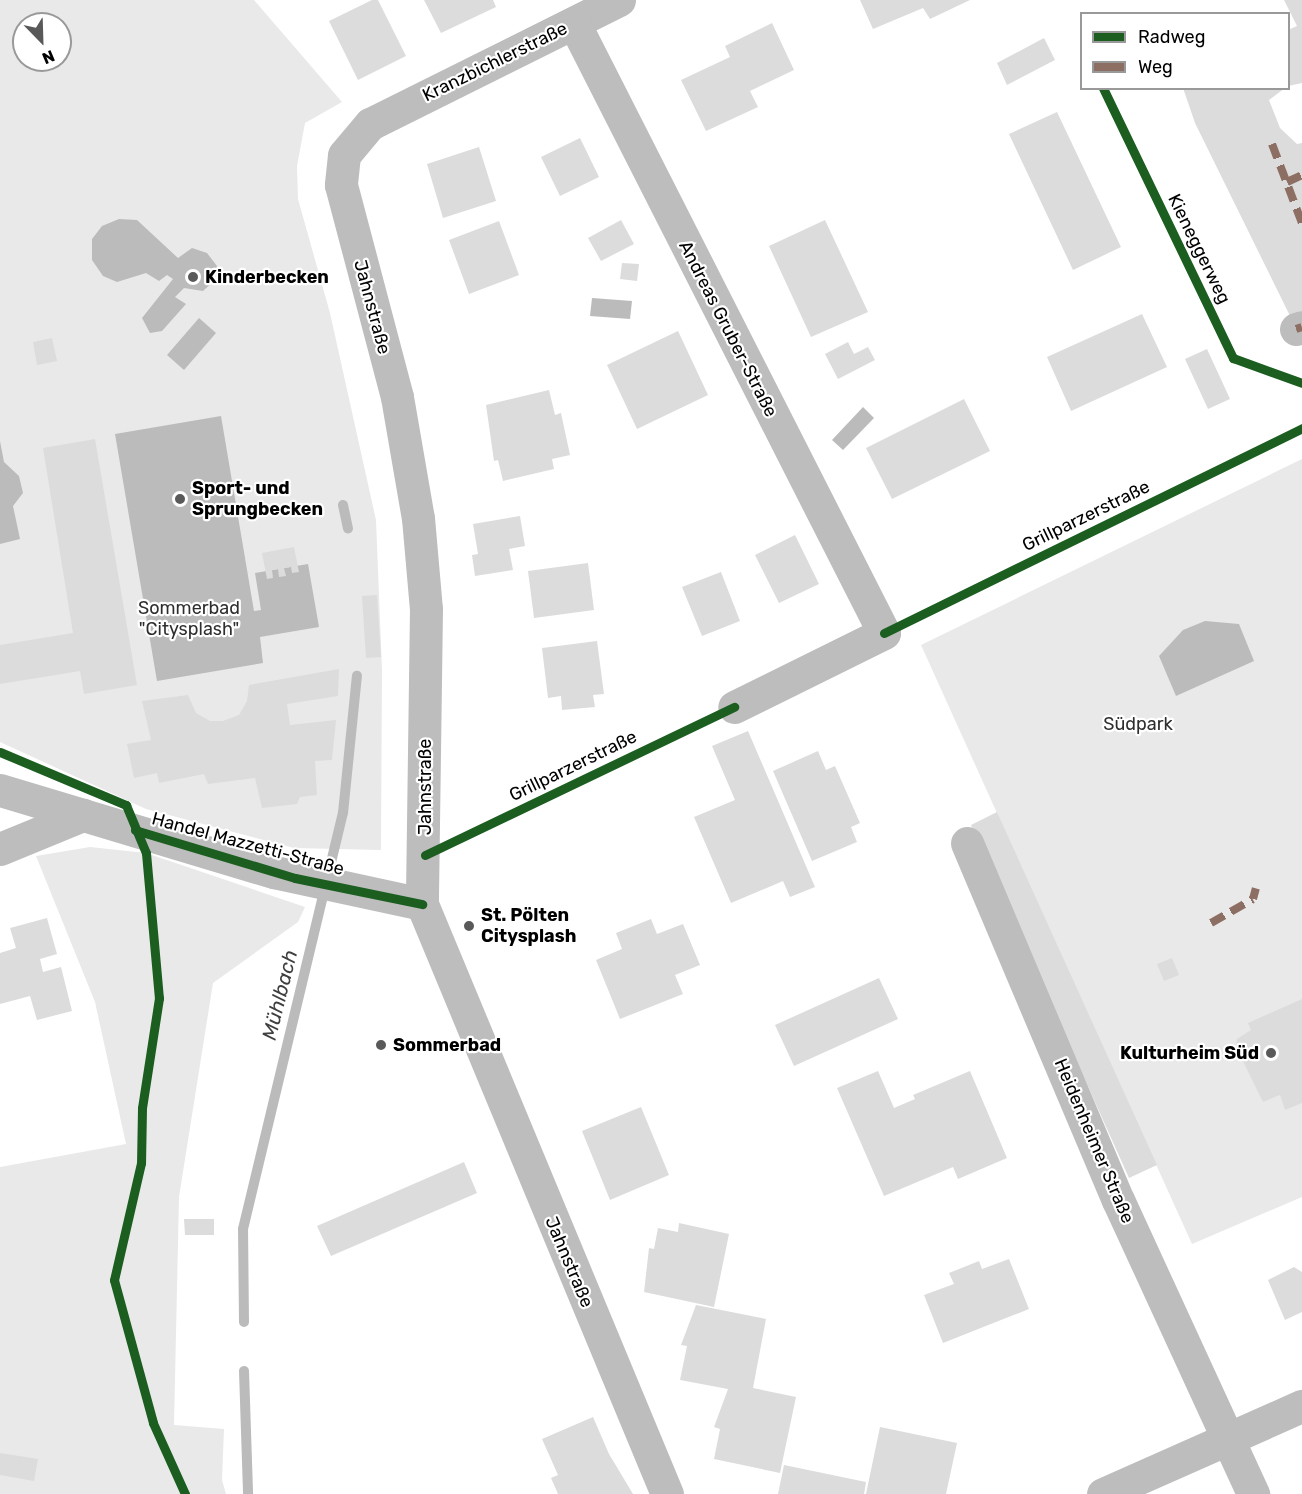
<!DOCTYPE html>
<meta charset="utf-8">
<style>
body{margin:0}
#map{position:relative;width:1302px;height:1494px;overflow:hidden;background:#fff;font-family:Rubik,sans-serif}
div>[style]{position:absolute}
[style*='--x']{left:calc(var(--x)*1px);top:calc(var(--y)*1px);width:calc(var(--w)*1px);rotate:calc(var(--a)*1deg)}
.green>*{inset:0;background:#e9e9e9}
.water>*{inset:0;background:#bbb}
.stream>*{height:10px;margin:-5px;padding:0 5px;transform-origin:5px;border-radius:5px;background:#bbb}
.building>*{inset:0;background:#dcdcdc}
.minor>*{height:33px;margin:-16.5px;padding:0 16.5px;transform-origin:16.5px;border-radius:16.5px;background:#bdbdbd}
.quiet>*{height:8px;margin-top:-4px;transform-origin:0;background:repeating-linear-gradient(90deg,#8d6e63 0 15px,transparent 0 23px)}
.cycleway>*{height:9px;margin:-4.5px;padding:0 4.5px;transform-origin:4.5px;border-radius:4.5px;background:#1b5e20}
.dots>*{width:16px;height:16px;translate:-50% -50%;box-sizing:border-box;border:3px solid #fff;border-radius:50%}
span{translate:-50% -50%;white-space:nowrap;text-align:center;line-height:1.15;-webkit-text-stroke:4.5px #fff;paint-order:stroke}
.street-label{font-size:18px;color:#000}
.poi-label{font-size:18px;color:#000;font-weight:700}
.left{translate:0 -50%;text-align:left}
.right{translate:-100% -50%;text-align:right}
.park-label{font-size:18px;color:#2e2e2e}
.water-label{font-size:20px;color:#3f3f3f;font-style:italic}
.legend{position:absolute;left:1080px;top:12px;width:210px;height:78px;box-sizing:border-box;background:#fff;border:2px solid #999;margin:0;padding:8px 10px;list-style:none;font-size:18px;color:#000}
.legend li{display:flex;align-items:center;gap:12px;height:30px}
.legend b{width:30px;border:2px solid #999}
.north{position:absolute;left:12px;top:12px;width:60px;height:60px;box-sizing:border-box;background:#fff;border:2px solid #999;border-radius:50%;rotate:157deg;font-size:16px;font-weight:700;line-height:24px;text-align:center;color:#000}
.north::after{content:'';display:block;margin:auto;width:21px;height:27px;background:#595959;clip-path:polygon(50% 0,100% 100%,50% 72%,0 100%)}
</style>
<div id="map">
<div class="green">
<i style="clip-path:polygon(evenodd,0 0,254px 0,342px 102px,305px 123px,297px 166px,298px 199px,330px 313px,376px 520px,382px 670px,381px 850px,294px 848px,146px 809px,0 742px,0 0,24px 24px,60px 24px,60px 60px,24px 60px,24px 24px)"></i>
<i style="clip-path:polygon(1302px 459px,1302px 1197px,1192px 1244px,921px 645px)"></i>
<i style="clip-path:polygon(90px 847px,146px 853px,305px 907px,298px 922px,213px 983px,179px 1197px,174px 1425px,224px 1429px,222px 1480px,226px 1494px,0 1494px,0 1167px,126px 1144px,95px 1002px,36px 856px)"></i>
</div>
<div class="water">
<i style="clip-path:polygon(119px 219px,137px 220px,178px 258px,192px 248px,207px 253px,217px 266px,214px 281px,203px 291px,184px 288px,175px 297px,186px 304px,162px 331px,150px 333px,142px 318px,173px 279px,167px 275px,159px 281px,146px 273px,117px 282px,103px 276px,92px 260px,92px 239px,102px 226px)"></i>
<i style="clip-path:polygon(592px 298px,632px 301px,630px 319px,590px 316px)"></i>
<i style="clip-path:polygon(199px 318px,216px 333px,184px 370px,167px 355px)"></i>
<i style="clip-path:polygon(863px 407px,874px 418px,843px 450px,832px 440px)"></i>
<i style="clip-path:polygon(221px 416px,254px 611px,261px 610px,255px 573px,308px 564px,319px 627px,260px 637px,263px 663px,157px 681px,115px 434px)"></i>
<i style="clip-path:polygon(0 441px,4px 462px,19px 476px,23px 493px,13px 506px,20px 539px,0 544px)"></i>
<i style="clip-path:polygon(1205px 621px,1239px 624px,1254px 661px,1176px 696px,1159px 656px,1183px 630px)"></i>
</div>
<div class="stream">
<i style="--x:343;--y:505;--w:24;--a:78"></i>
<i style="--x:244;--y:1322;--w:93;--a:-90.6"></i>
<i style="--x:243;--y:1229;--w:428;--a:-76.5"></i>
<i style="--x:343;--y:813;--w:138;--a:-84.2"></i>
<i style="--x:244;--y:1371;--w:123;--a:88.1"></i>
</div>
<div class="building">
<i style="clip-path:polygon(372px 0,378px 0,406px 56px,358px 80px,329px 21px)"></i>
<i style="clip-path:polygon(424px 0,493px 0,496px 7px,441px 33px)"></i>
<i style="clip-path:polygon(860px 0,970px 0,930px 19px,923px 8px,873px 29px)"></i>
<i style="clip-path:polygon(1284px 0,1302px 0,1302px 83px,1288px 86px,1288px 30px,1297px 26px)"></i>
<i style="clip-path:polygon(772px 23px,794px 70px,750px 91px,758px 107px,706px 131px,681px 80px,730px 57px,725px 46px)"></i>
<i style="clip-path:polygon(1044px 38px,1055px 60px,1007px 85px,997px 63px)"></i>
<i style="clip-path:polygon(1183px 88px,1285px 88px,1269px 100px,1280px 128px,1297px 144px,1302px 143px,1302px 318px,1293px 322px,1195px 123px)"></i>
<i style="clip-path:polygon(1057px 112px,1121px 247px,1073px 270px,1009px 134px)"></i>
<i style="clip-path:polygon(580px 138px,599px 177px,560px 196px,541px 157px)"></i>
<i style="clip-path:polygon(479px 147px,496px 201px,443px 218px,427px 164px)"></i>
<i style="clip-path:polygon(621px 220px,634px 244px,601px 261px,588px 238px)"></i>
<i style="clip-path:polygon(825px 220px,868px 312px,811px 337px,769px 246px)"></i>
<i style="clip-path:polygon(499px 221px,519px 275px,469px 294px,449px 240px)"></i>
<i style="clip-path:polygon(622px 263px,639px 264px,637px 281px,620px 279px)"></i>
<i style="clip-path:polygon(1142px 314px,1167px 367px,1071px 411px,1047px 357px)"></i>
<i style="clip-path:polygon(678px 331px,708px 395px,637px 429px,607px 365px)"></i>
<i style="clip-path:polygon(52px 338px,57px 361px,37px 365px,33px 342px)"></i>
<i style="clip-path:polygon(848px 342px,854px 354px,868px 347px,875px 360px,838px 379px,825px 354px)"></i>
<i style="clip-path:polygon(1207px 349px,1230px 399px,1208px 409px,1185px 359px)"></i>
<i style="clip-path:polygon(549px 390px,555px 415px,561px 413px,570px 455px,552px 459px,554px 469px,503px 481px,498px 460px,494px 461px,486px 405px)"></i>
<i style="clip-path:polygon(964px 399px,990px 451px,892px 499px,866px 448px)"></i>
<i style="clip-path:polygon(95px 439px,137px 685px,84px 694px,80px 671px,0 684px,0 645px,73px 633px,43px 448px)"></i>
<i style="clip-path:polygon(520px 516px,525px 546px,509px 549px,513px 570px,475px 576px,472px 555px,478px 554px,473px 524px)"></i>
<i style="clip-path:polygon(795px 535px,819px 584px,779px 603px,755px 555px)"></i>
<i style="clip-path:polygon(294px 547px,299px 572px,292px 573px,291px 567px,284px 568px,286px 576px,279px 577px,278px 569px,272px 570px,273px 578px,267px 579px,262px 553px)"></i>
<i style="clip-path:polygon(588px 563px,594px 610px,534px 618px,528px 571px)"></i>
<i style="clip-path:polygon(721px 572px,740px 621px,702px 636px,682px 587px)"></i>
<i style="clip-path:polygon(377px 595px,381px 657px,366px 658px,362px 596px)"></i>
<i style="clip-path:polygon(597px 641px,604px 694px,593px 695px,595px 707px,562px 710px,561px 696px,548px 698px,542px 648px)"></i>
<i style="clip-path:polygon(339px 669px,338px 696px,287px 704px,290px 725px,336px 720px,332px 760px,315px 761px,317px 795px,300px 797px,297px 804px,262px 808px,255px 778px,208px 784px,204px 774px,159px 783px,157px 773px,134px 778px,127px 744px,151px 740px,142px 701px,188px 695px,196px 713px,210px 721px,223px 721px,239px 715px,247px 701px,249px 685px)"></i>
<i style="clip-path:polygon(748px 731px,815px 887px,790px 897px,783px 881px,731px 903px,694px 817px,735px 800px,712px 746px)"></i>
<i style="clip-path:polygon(818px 751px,826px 770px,835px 766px,860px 823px,851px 827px,857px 842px,812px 861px,773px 771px)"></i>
<i style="clip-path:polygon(997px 812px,1157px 1165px,1129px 1178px,971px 825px)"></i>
<i style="clip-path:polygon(47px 918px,57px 954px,40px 959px,43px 972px,61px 967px,72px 1011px,37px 1020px,30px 996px,0 1004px,0 953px,16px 948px,10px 928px)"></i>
<i style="clip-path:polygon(651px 919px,657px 934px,683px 924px,700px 965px,675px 975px,683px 994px,620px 1019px,596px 960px,622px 949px,616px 933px)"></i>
<i style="clip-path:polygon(1172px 958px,1179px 975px,1164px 981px,1157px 964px)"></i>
<i style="clip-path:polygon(879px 978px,898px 1019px,794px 1066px,775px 1025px)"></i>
<i style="clip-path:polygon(1302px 999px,1302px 1103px,1285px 1110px,1280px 1095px,1263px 1102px,1236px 1047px,1237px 1039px,1251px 1030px,1248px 1023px)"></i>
<i style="clip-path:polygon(878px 1071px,894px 1108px,915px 1099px,913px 1095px,970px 1071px,1007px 1158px,958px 1179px,953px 1167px,884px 1196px,837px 1088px)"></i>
<i style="clip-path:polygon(641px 1107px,669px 1175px,610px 1200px,582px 1131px)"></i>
<i style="clip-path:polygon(464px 1162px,477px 1193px,331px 1256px,317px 1226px)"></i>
<i style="clip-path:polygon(184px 1219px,214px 1219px,214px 1235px,185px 1235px)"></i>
<i style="clip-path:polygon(679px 1223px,729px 1234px,714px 1307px,644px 1292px,649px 1248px,654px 1249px,658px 1228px,678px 1232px)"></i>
<i style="clip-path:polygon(1009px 1259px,1029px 1309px,943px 1343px,924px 1295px,954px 1284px,949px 1273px,979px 1261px,982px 1269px)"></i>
<i style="clip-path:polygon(1294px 1267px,1302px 1272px,1302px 1312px,1285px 1320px,1268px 1280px)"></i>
<i style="clip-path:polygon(696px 1305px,766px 1319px,753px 1388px,796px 1397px,780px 1473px,714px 1459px,720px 1429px,714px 1427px,728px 1389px,680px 1380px,687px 1346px,681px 1345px)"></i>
<i style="clip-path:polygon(593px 1417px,609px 1454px,633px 1494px,558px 1494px,551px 1478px,558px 1475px,542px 1439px)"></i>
<i style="clip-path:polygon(880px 1427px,957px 1443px,946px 1494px,866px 1494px)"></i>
<i style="clip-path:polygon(0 1453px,38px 1459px,34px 1481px,0 1475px)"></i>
<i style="clip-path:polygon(784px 1465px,866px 1482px,864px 1494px,778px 1494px)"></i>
</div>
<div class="minor">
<i style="--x:619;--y:0;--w:278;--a:153.5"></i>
<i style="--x:370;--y:124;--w:40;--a:130"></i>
<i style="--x:344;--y:155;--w:30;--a:96"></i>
<i style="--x:341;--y:185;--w:219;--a:75.2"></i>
<i style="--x:397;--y:397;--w:123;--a:80.2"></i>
<i style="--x:418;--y:518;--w:91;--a:85"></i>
<i style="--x:426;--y:609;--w:295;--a:90.8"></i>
<i style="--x:422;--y:904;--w:639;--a:67.45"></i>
<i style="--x:574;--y:23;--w:684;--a:63.06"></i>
<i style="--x:884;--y:633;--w:167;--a:153.7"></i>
<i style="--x:1296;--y:329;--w:6;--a:-18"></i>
<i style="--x:0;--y:790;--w:286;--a:16.7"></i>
<i style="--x:274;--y:872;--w:151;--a:12.2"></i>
<i style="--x:967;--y:843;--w:388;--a:67.1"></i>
<i style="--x:1118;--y:1200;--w:324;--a:65.3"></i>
<i style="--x:0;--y:849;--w:90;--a:-22.3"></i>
<i style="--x:1103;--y:1494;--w:218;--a:-23.9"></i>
</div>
<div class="quiet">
<i style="--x:1272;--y:144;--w:85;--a:69.2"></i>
<i style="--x:1287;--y:182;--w:17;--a:-25"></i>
<i style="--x:1296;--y:329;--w:6;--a:-18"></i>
<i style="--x:1211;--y:923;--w:48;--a:-29.7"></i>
<i style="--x:1253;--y:899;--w:11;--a:-75"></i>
</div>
<div class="cycleway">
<i style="--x:1103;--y:88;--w:300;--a:64.3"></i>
<i style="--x:1233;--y:358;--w:73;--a:19.9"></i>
<i style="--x:884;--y:633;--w:466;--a:-26.1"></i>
<i style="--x:0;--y:752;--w:137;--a:22.8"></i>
<i style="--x:126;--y:805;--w:52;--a:67.4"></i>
<i style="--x:146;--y:853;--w:146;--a:84.9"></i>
<i style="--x:159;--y:998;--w:111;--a:98.8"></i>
<i style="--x:142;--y:1108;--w:55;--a:91"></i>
<i style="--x:141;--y:1163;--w:120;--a:103"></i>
<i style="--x:114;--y:1280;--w:148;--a:74.7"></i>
<i style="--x:153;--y:1423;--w:78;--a:65.7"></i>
<i style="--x:135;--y:830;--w:167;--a:16.7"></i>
<i style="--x:295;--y:878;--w:130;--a:11.6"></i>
<i style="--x:425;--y:855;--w:343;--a:-25.6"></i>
</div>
<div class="dots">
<i style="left:193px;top:277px;background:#595959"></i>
<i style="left:180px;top:499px;background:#595959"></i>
<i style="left:469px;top:926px;background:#595959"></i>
<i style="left:381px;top:1045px;background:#595959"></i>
<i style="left:1271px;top:1053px;background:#595959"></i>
</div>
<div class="street-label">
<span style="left:495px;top:62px;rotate:-26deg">Kranzbichlerstraße</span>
<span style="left:1199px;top:249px;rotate:64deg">Kieneggerweg</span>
<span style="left:372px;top:307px;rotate:75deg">Jahnstraße</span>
<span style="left:728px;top:329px;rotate:63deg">Andreas Gruber-Straße</span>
<span style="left:1086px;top:516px;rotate:-26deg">Grillparzerstraße</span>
<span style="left:573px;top:766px;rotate:-26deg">Grillparzerstraße</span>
<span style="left:425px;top:787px;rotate:-90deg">Jahnstraße</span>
<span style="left:248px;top:844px;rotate:15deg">Handel Mazzetti-Straße</span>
<span style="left:1094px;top:1141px;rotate:67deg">Heidenheimer Straße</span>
<span style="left:569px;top:1262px;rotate:67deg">Jahnstraße</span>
</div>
<div class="poi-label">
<span class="left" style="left:205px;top:277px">Kinderbecken</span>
<span class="left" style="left:192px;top:499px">Sport- und<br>Sprungbecken</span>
<span class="left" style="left:481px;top:926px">St. Pölten<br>Citysplash</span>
<span class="left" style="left:393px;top:1045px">Sommerbad</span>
<span class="right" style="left:1259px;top:1053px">Kulturheim Süd</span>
</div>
<div class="park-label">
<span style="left:189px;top:619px">Sommerbad<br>"Citysplash"</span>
<span style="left:1138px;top:724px">Südpark</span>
</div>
<div class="water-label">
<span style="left:280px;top:995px;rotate:-76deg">Mühlbach</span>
</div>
<ul class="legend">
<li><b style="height:8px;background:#1b5e20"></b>Radweg</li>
<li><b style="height:8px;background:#8d6e63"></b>Weg</li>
</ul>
<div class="north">N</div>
</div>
